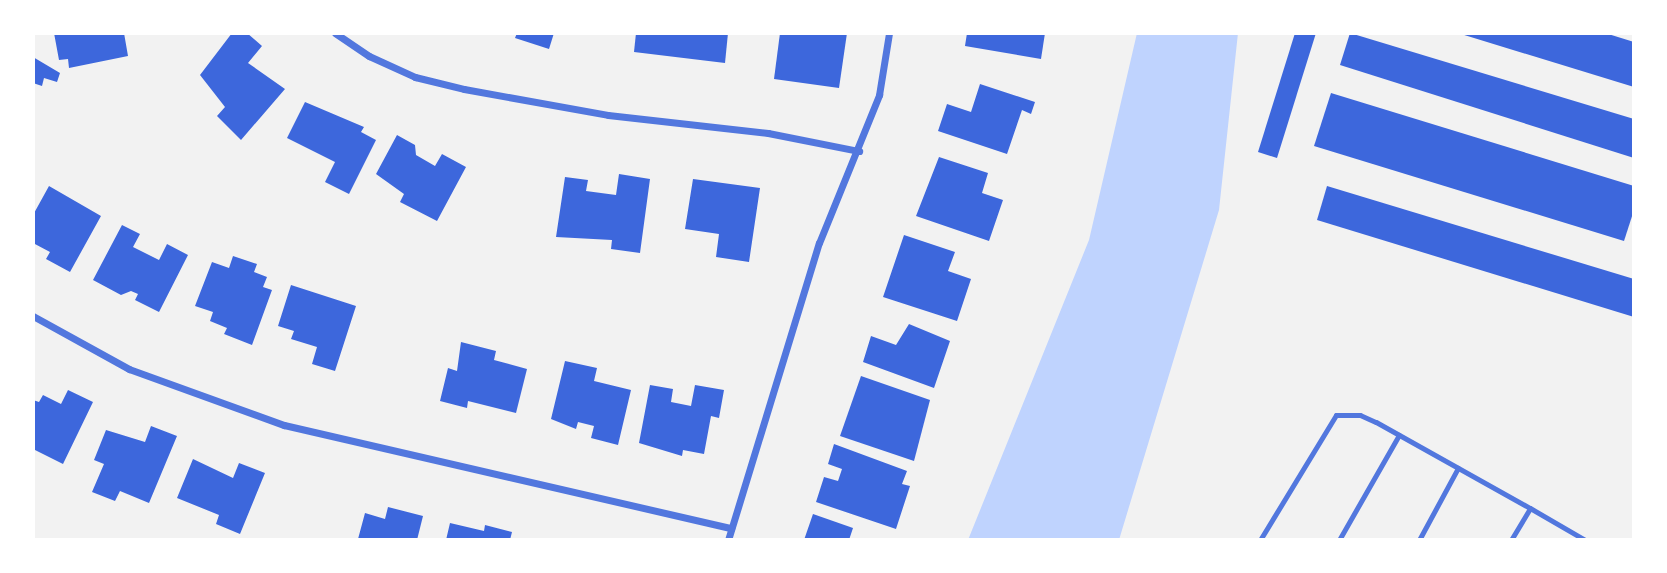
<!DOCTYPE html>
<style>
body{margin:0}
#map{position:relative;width:1667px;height:573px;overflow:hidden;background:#f2f2f2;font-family:Literata,serif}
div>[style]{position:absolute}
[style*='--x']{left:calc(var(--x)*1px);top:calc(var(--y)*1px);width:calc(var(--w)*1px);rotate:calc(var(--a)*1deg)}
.water>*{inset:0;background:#bfd3fe}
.building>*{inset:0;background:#3d67dc}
.service>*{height:5px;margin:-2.5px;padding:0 2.5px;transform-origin:2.5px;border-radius:2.5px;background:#5277de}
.minor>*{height:7px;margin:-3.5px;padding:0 3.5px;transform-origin:3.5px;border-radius:3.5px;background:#5277de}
span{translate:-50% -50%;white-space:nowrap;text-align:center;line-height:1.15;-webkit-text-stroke:7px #fff;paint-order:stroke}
.frame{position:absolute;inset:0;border:35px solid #fff;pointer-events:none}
</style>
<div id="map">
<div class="water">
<i style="clip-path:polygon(1137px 33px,1238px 33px,1219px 210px,1122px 530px,1119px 540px,968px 540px,1089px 240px)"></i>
</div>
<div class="building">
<i style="clip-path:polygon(54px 33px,124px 33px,128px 56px,69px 68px,68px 59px,59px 60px)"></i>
<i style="clip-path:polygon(232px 33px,247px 33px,262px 46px,248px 63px,285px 89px,241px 140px,217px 116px,225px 107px,200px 75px)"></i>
<i style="clip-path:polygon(517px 33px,554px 33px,549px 49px,515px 38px)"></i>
<i style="clip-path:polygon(636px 33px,728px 33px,725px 63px,634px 52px)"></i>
<i style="clip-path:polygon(780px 33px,847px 33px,839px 88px,774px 79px)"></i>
<i style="clip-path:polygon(967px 33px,1045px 33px,1041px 59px,965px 46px)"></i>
<i style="clip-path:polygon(1295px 33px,1316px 33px,1277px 158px,1258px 152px)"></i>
<i style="clip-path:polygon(1350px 33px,1634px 119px,1634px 158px,1340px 65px)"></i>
<i style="clip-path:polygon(1605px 33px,1634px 42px,1634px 87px,1461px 34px)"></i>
<i style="clip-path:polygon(33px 57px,60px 73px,57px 82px,44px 78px,42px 86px,33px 83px)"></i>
<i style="clip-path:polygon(980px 84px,1035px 102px,1031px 114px,1022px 110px,1007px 154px,938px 131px,947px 104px,971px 112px)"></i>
<i style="clip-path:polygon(1331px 93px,1634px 186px,1634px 210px,1624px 241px,1314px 146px)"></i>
<i style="clip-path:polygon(305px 102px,364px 127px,361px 132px,376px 140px,349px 194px,325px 182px,335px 162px,287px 138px)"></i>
<i style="clip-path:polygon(397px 135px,415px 145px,416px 155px,435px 166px,442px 154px,466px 167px,437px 221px,400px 202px,404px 194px,376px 174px)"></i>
<i style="clip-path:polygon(939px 157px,988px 173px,982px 193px,1003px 200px,989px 241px,916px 216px)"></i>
<i style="clip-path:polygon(619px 174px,650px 179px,640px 253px,611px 249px,612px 240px,556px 237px,565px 177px,588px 180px,586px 191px,616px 195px)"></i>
<i style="clip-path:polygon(693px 179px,760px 188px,749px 262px,716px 257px,719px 234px,685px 229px)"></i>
<i style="clip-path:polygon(49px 186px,101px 216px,70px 272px,46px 259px,50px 252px,33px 243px,33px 215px)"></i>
<i style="clip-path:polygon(1327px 186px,1634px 279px,1634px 317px,1317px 220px)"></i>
<i style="clip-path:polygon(122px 225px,140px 234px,133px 247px,159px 260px,167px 244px,188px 255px,159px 312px,135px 300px,138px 294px,131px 291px,121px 295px,93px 280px)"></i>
<i style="clip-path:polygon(904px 235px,955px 252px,948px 271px,971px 279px,957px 321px,883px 297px)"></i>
<i style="clip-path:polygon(233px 256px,257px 264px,254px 272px,267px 277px,263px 287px,272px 290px,252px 345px,224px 334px,227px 328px,210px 321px,213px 312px,195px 306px,212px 262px,229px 268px)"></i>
<i style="clip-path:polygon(291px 285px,356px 306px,335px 371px,312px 364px,317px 347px,291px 339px,294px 331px,278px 326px)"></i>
<i style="clip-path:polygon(909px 324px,950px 341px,934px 388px,863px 362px,871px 336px,896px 345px)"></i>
<i style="clip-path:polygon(461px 342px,496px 351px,494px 360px,527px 369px,516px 413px,468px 401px,467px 408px,440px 401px,448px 368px,457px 371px)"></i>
<i style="clip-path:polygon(565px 361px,597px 368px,594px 381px,631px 390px,618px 445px,591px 438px,594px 426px,578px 422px,576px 429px,551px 419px)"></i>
<i style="clip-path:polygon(861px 376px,930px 400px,914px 461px,840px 436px)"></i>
<i style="clip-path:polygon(650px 385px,673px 389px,671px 402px,691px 406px,695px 385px,724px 390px,719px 418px,711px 416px,704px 454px,683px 450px,682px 456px,639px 443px)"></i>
<i style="clip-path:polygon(68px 390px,93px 402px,63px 464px,33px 449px,33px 400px,39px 402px,43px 395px,61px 404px)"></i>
<i style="clip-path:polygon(151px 426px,177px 436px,149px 503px,120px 491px,115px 501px,92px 492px,104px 464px,94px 460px,106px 430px,145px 442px)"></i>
<i style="clip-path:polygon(834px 444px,907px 471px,902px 484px,910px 486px,896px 529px,816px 502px,824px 477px,838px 481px,842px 469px,828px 464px)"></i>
<i style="clip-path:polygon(193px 459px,233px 478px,239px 463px,265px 473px,240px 534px,216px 524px,219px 515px,177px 498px)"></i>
<i style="clip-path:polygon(388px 507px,423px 516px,417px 540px,358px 539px,365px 513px,385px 519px)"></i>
<i style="clip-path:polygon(813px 514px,853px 528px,849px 540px,804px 540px)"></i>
<i style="clip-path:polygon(450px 523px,484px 531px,485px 525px,512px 532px,510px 540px,446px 540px)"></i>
</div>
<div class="service">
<i style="--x:1260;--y:540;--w:146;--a:-58.7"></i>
<i style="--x:1336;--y:415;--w:24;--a:0"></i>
<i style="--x:1360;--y:415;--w:17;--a:24"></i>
<i style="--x:1376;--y:422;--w:176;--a:29.2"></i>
<i style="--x:1339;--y:540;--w:121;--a:-60.3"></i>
<i style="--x:1419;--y:540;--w:82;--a:-61.6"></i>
<i style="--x:1511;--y:540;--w:37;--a:-59"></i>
<i style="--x:1530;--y:508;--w:64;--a:30.2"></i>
</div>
<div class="minor">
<i style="--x:335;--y:33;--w:41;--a:34.1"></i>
<i style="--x:369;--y:56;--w:51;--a:24.5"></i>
<i style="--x:415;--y:77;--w:50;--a:13.8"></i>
<i style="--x:464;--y:89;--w:146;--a:10.2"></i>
<i style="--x:608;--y:115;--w:161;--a:6.4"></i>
<i style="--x:768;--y:133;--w:93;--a:11.2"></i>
<i style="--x:33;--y:316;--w:110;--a:28.9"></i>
<i style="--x:129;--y:369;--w:165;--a:19.9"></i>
<i style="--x:284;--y:425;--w:459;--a:13"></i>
<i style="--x:728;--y:540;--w:311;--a:-73"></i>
<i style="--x:819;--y:243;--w:160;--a:-67.9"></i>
<i style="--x:879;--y:95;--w:63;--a:-80.8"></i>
</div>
<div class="frame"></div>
</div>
